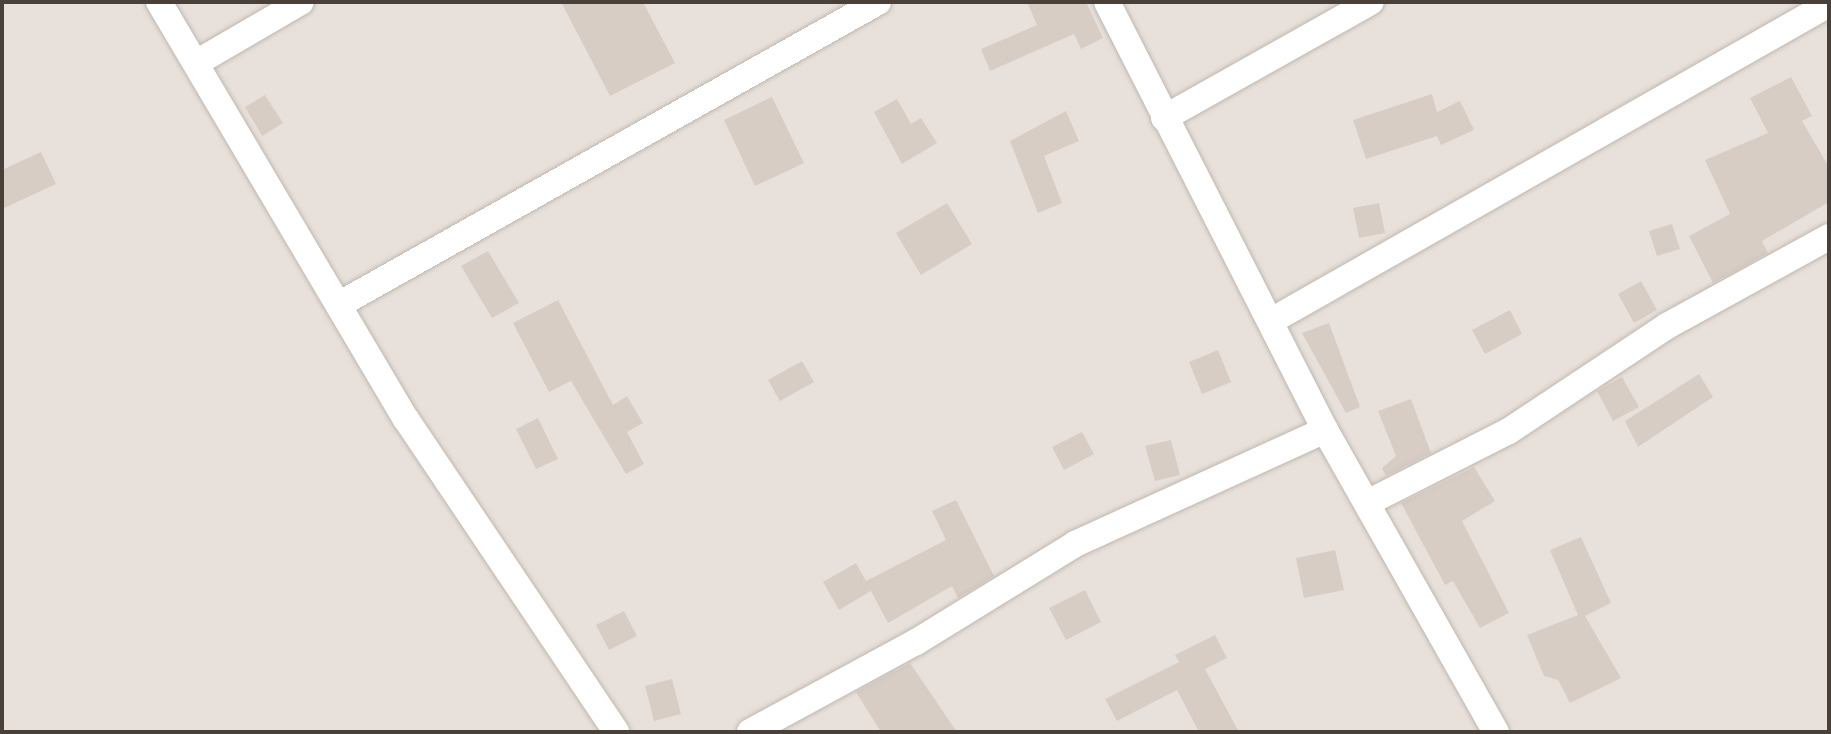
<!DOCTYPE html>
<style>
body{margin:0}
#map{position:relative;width:1831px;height:734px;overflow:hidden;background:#f5f0ec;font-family:Poppins,sans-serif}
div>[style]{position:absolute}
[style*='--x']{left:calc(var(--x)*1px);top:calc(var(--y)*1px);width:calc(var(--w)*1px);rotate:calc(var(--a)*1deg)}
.residential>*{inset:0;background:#e8e1db}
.building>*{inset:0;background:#d8cdc5}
.roads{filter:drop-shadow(0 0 2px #c0b7af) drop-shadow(0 0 2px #c0b7af)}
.minor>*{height:26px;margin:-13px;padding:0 13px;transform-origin:13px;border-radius:13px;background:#fff}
span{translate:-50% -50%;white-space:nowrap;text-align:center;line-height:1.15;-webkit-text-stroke:5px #fff;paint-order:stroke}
.frame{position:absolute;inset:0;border:4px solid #49403a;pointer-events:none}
</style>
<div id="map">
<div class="residential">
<i style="clip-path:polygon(2px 2px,1829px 2px,1829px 732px,2px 732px)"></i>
</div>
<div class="building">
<i style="clip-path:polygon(561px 2px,643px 2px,675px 63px,610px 96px)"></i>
<i style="clip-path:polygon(1027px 2px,1086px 2px,1103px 38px,1081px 49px,1074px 34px,990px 71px,981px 49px,1037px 25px)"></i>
<i style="clip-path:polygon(1791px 77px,1812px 116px,1802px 121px,1829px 167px,1829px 202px,1762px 241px,1768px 253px,1713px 283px,1689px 236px,1730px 214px,1705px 160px,1768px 133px,1750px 98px)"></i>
<i style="clip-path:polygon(1432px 94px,1437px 112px,1460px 101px,1474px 130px,1441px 145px,1437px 136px,1366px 159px,1353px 120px)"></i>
<i style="clip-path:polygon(265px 95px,283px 123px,262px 136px,245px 107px)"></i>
<i style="clip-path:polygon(772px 97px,804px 163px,755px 186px,724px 120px)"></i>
<i style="clip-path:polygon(897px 99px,911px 124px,921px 118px,937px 143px,902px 164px,874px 112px)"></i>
<i style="clip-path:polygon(1066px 111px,1079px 141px,1044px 156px,1062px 203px,1038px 213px,1010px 141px)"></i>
<i style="clip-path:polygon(41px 152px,56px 184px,2px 209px,2px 170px)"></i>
<i style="clip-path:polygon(947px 203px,972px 244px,921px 275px,896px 233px)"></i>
<i style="clip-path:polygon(1379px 203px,1385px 233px,1359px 238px,1353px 208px)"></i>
<i style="clip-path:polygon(1672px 224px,1680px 249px,1657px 256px,1649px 231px)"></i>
<i style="clip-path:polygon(488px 251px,519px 303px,492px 318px,461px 266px)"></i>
<i style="clip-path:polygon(1641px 281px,1657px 310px,1634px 323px,1618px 294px)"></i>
<i style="clip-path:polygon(558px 300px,613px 405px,627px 396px,643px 423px,627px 432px,644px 464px,626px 474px,571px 381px,549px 392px,513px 323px)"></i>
<i style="clip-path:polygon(1510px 310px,1522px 334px,1485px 354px,1472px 330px)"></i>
<i style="clip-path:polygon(1329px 323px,1360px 407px,1346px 413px,1302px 333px)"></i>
<i style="clip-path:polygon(1218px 350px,1231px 382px,1202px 394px,1189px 362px)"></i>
<i style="clip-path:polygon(802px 361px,814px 382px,780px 401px,768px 380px)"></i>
<i style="clip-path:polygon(1699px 374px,1713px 397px,1638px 447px,1625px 421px)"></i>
<i style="clip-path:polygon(1622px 377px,1639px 407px,1613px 421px,1597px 391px)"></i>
<i style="clip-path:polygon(1411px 399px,1431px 453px,1386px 476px,1382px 468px,1396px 456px,1378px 411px)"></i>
<i style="clip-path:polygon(538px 418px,558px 459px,536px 469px,516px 429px)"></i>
<i style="clip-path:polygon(1082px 432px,1094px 454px,1064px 470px,1052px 447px)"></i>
<i style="clip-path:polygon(1171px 440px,1180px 475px,1155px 481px,1145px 446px)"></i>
<i style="clip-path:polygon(1474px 467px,1495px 501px,1462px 521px,1509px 613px,1480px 628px,1453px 581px,1445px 585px,1401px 503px)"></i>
<i style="clip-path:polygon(956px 500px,994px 576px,958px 598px,952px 586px,888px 623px,871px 591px,839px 610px,823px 582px,856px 563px,866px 581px,946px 540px,932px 511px)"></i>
<i style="clip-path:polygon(1581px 537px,1611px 603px,1585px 616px,1621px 678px,1570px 703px,1558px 680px,1544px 676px,1527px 635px,1578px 615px,1550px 550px)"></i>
<i style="clip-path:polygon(1335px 550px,1344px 590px,1304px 598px,1296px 558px)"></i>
<i style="clip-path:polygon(1085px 590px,1101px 622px,1066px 640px,1049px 608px)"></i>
<i style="clip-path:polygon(624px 611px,637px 636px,609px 650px,596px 625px)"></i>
<i style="clip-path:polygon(1215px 635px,1227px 658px,1205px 669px,1239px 732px,1199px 732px,1177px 690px,1117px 721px,1105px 699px,1179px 662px,1175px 655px)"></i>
<i style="clip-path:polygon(910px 663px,957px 732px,881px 732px,856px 692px)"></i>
<i style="clip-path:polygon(672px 679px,681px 714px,654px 721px,645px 686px)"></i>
</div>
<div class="roads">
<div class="minor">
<i style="--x:159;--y:2;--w:485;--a:59.4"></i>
<i style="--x:406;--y:419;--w:377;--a:56.1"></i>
<i style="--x:1107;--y:2;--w:480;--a:63"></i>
<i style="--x:1325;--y:430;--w:347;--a:60.5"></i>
<i style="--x:196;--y:63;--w:121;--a:-30.2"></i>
<i style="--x:1164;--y:118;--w:237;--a:-29.3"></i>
<i style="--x:340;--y:304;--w:617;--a:-29.31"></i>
<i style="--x:1271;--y:321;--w:642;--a:-29.6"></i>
<i style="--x:1369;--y:502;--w:157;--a:-26.9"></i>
<i style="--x:1509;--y:431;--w:190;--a:-33.6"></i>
<i style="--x:1667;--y:326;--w:185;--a:-28.8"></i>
<i style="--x:750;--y:732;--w:189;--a:-28.5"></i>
<i style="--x:916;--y:642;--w:187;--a:-31.6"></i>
<i style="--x:1075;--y:544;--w:275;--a:-24.5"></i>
</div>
</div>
<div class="frame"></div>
</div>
